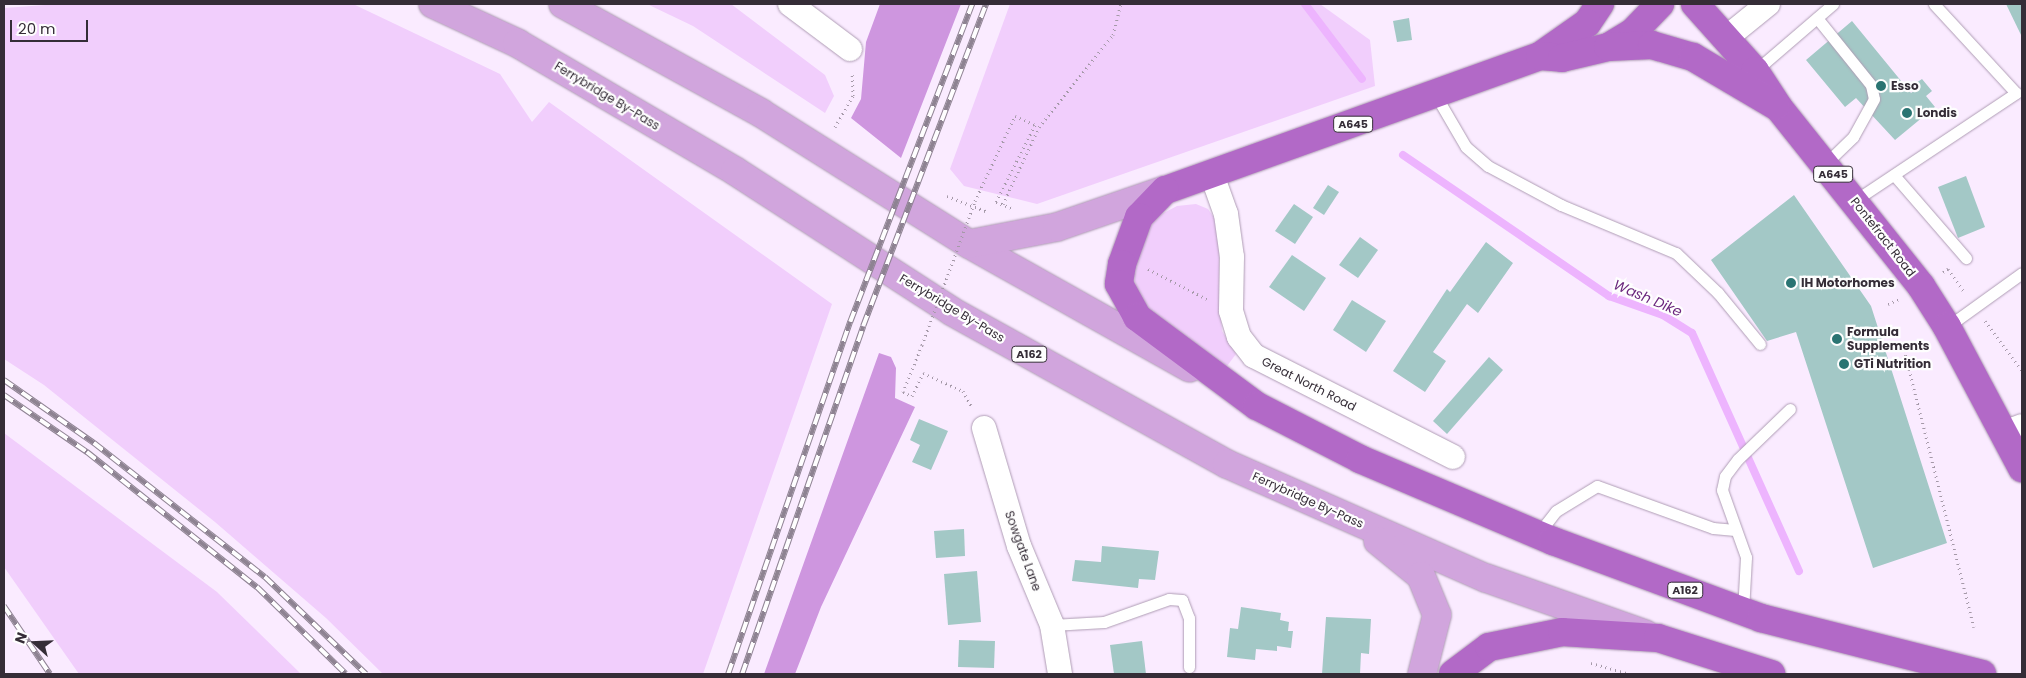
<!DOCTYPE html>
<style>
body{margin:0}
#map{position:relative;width:2026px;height:678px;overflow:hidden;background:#faebff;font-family:Poppins,sans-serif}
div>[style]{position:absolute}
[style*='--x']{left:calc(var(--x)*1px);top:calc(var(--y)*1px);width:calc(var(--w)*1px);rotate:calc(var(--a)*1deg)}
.green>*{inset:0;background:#f1cefc}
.forest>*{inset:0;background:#ce96df}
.stream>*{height:8px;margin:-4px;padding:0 4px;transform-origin:4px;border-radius:4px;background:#edb4fe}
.building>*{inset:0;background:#a3c8c6}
.path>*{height:3px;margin-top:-1.5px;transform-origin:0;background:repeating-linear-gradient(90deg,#a599a8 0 1px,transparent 0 5px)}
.roads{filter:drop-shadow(0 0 1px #af9db5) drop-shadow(0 0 1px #af9db5)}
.lane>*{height:11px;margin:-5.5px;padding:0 5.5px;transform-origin:5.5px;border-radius:5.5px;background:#fff}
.street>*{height:24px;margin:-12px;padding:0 12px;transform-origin:12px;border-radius:12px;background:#fff}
.primary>*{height:28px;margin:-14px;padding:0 14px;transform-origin:14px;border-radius:14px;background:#d1a5dd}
.highway>*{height:28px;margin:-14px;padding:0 14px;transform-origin:14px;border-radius:14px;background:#b269c7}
.rail>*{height:5.5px;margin-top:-2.75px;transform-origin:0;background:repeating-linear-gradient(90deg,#fefefe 0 11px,#8e8392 0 22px);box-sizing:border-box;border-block:1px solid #8e8392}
.path-bridge>*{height:3px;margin-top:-1.5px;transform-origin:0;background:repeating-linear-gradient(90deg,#a599a8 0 1px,transparent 0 5px)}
.dots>*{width:14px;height:14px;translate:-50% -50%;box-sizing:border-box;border:2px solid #fefefe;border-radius:50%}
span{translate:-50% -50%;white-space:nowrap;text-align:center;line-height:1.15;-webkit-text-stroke:4.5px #fefefe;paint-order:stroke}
.shield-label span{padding:1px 4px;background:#fefefe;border:1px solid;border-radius:4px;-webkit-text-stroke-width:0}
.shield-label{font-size:11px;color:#352d37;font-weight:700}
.poi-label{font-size:12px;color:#352d37;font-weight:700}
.left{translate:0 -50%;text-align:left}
.street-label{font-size:12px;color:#352d37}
.water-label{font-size:14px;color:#6c287e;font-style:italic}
.frame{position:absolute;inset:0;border:5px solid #352d37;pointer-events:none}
.north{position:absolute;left:10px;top:618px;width:50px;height:50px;-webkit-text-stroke:4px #fefefe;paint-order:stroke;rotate:290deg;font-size:14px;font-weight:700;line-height:20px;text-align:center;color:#352d37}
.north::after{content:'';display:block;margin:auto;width:18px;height:22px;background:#352d37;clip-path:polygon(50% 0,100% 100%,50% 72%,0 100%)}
.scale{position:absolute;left:10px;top:20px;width:78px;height:22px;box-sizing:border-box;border:2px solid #352d37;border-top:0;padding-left:6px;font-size:15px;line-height:18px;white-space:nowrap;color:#352d37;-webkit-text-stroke:4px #fefefe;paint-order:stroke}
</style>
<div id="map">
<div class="green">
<i style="clip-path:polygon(59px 4px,353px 4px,500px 74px,532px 122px,549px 102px,832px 304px,703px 674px,383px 674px,326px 618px,215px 522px,44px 385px,4px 359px,4px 8px)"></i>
<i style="clip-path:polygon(647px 4px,731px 4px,825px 75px,834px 96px,825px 113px,693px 26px)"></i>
<i style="clip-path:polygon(1010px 4px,1320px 4px,1370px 40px,1375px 86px,1037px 204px,964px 186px,950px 169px)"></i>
<i style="clip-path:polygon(1196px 204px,1208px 209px,1219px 225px,1219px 295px,1222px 331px,1236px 354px,1227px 366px,1186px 344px,1141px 302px,1135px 281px,1134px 267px,1144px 232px,1158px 216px,1177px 206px)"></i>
<i style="clip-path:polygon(4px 433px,217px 592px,301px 674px,79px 674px,4px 567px)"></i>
</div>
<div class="forest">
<i style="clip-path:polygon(880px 4px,961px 4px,901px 158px,851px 118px,861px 99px,866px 42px)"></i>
<i style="clip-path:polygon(879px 353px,891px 357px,896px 368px,895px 398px,915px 407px,821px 607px,795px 674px,764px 674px)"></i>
</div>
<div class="stream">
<i style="--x:1305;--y:4;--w:94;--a:52.8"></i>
<i style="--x:1403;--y:155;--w:250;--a:34.4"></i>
<i style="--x:1609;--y:296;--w:57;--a:19.4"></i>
<i style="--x:1663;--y:315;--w:34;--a:32"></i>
<i style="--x:1692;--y:333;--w:261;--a:65.8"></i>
</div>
<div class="building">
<i style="clip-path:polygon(2006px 4px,2022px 4px,2022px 37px)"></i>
<i style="clip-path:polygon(1409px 18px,1412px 40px,1397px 42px,1393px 21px)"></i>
<i style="clip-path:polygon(1852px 21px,1911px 93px,1919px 87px,1916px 83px,1922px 79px,1932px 91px,1926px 96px,1935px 107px,1895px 140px,1856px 98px,1845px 107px,1806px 60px)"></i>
<i style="clip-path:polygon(1966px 176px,1985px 227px,1958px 238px,1938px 187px)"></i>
<i style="clip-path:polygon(1328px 185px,1339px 192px,1324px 215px,1313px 208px)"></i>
<i style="clip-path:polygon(1794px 195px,1871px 306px,1947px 543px,1873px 568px,1796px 332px,1767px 341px,1711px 260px)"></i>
<i style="clip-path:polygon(1294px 204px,1313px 217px,1295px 244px,1275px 231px)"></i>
<i style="clip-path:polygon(1360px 237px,1378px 250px,1358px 278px,1339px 265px)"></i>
<i style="clip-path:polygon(1486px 242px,1513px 263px,1478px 313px,1467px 304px,1433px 352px,1446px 361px,1425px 392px,1393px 371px,1447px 289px,1450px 292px)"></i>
<i style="clip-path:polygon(1292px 255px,1326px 278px,1304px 311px,1269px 287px)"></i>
<i style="clip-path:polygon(1352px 300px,1386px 321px,1366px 352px,1333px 330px)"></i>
<i style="clip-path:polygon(1489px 357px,1503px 370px,1447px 434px,1433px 421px)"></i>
<i style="clip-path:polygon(919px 419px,948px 431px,931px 470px,912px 462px,920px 445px,910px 440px)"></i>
<i style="clip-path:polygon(964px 529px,965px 556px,936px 558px,934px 531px)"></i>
<i style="clip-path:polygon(1102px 546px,1159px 551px,1155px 580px,1139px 579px,1138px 588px,1072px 581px,1075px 560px,1101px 562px)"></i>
<i style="clip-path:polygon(977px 571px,981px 622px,948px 625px,944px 574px)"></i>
<i style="clip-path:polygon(1241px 607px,1281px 613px,1280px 620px,1289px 622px,1288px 631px,1293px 631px,1291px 648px,1277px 646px,1277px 651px,1256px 649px,1255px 660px,1227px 657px,1230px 628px,1238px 629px)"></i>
<i style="clip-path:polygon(1326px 617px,1371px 619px,1369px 654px,1361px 653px,1360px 674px,1322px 674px)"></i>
<i style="clip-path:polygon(959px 640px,995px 641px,994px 668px,958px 667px)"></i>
<i style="clip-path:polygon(1142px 641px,1146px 674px,1114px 674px,1110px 645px)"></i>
</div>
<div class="path">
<i style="--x:835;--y:127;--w:36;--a:-60"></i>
<i style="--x:853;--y:96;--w:23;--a:-92"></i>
<i style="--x:947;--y:196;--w:44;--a:21.3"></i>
<i style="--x:975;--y:201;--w:94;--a:-64.8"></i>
<i style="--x:1015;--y:116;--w:22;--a:24"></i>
<i style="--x:1035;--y:125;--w:86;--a:116.9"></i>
<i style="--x:996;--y:202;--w:17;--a:21"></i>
<i style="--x:1003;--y:204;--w:85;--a:-64.9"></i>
<i style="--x:1039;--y:127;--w:118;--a:-51.2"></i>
<i style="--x:1113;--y:35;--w:32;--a:-76"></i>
<i style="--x:1148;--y:269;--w:66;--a:27"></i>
<i style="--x:1943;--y:272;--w:6;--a:-31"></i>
<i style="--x:1948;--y:269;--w:28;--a:55"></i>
<i style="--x:1888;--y:304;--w:12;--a:-24"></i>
<i style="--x:1985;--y:321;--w:62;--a:53.5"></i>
<i style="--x:1909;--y:342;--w:7;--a:153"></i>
<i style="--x:1903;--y:345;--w:291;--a:75.9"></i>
<i style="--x:922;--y:345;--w:51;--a:112"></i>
<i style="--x:903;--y:392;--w:10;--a:24"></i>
<i style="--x:912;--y:396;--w:25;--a:-64"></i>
<i style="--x:923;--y:373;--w:44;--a:24.2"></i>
<i style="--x:963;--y:391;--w:18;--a:61"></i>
<i style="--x:1591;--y:663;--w:41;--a:15.8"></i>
</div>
<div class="roads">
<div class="lane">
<i style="--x:1817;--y:18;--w:86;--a:51.1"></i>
<i style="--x:1871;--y:85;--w:14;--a:78"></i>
<i style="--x:1874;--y:99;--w:43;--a:118.9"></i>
<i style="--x:1853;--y:137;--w:39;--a:136"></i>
<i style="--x:1755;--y:71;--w:103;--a:-40.7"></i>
<i style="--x:1435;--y:94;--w:61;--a:59.7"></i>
<i style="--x:1466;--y:147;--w:29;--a:41"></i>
<i style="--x:1488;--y:166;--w:83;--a:28.1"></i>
<i style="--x:1561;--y:205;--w:125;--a:22.7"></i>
<i style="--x:1676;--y:253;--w:58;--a:43.6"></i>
<i style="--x:1718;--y:293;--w:66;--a:50.5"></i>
<i style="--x:1894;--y:175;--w:110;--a:49.1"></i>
<i style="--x:1854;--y:201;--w:195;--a:-33.7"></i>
<i style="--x:2016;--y:93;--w:121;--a:-132.7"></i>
<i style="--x:1947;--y:327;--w:92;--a:-35.8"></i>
<i style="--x:1538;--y:534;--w:29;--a:-52"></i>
<i style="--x:1556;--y:511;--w:48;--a:-31.4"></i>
<i style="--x:1597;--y:486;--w:123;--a:19.9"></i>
<i style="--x:1713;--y:528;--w:22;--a:5"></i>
<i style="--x:1743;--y:611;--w:54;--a:-86.8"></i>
<i style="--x:1746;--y:557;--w:71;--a:-109.7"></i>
<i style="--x:1722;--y:490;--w:14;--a:-78"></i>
<i style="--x:1725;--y:476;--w:21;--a:-53"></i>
<i style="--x:1738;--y:459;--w:72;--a:-43.9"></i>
<i style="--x:1052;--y:625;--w:52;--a:-3.3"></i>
<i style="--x:1104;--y:622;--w:69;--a:-19.5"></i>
<i style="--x:1169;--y:599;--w:13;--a:4"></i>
<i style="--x:1182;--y:600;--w:19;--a:69"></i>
<i style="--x:1189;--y:618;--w:49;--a:90"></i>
</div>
<div class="street">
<i style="--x:790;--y:4;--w:75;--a:36.9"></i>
<i style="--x:1726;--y:38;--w:54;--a:-39"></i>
<i style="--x:1212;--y:175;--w:41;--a:70.3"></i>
<i style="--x:1226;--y:214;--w:43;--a:82.1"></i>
<i style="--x:1232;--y:257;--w:54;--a:91.1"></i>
<i style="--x:1231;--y:311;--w:27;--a:73"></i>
<i style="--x:1239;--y:337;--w:24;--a:52"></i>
<i style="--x:1254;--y:356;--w:223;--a:26.9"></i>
<i style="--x:984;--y:428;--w:123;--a:73.5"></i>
<i style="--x:1019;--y:546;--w:86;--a:67.3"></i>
<i style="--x:1052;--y:625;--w:50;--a:80.7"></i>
<i style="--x:2004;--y:433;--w:19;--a:-21"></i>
</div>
<div class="primary">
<i style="--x:433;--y:4;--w:93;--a:24.9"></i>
<i style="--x:517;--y:43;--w:253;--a:30.4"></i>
<i style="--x:735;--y:171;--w:257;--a:32.9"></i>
<i style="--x:951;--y:311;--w:316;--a:29"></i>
<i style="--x:1227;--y:464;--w:283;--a:23.8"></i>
<i style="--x:1486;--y:578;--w:169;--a:19.4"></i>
<i style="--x:563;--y:4;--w:226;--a:28.8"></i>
<i style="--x:761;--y:113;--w:246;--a:32.2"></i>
<i style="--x:969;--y:244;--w:253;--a:29.3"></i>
<i style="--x:969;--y:244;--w:90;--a:-10.9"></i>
<i style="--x:1057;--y:227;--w:114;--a:-18.9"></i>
<i style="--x:1378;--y:541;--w:55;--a:39.1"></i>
<i style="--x:1421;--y:576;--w:42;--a:67.7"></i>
<i style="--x:1437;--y:615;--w:61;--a:104.3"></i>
</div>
<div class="highway">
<i style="--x:1600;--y:4;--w:23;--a:124"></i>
<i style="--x:1587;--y:23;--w:57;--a:144.9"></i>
<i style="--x:1540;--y:56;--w:398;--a:160.3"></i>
<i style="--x:1165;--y:190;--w:37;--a:134"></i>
<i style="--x:1139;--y:217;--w:50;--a:109.9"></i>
<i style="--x:1122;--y:264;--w:20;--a:99"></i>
<i style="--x:1119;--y:284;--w:38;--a:61"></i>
<i style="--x:1137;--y:317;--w:149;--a:36.6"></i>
<i style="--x:1257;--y:406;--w:116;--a:27.2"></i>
<i style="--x:1360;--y:459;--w:210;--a:23"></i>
<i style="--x:1553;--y:541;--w:222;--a:20.3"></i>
<i style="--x:1761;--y:618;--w:228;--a:14.2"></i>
<i style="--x:1695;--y:4;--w:90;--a:48.2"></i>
<i style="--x:1755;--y:71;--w:44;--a:57"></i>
<i style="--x:1779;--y:108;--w:228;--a:51.4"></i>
<i style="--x:1921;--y:286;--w:49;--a:57.6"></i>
<i style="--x:1947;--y:327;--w:160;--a:62"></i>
<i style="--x:1610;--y:46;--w:27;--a:-31"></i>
<i style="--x:1633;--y:32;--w:39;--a:-46"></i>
<i style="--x:1540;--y:56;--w:22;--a:5"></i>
<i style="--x:1562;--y:58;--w:47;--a:-13.4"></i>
<i style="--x:1608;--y:47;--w:44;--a:-2.6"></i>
<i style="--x:1652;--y:45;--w:43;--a:16.3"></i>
<i style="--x:1693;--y:57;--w:96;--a:30.6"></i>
<i style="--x:1453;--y:674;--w:45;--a:-36.9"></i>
<i style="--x:1489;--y:647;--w:75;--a:-11.6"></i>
<i style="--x:1562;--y:632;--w:96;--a:3.6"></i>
<i style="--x:1658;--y:638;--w:119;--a:17.7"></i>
</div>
</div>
<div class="rail">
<i style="--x:4;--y:380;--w:110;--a:35"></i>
<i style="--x:94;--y:443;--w:217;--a:38.1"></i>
<i style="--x:265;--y:577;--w:140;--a:43.8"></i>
<i style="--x:4;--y:395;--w:101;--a:34.5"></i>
<i style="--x:87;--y:452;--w:217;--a:38.5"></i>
<i style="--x:257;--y:587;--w:124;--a:44.3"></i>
<i style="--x:4;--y:606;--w:82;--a:55.9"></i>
<i style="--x:728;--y:674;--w:373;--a:-70.9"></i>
<i style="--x:850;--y:322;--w:341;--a:-69"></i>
<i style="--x:742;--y:674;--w:368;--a:-70.8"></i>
<i style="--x:863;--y:326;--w:345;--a:-69.1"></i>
</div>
<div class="path-bridge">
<i style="--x:922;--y:345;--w:153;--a:-69.8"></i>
</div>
<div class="dots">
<i style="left:1881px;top:86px;background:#2a7472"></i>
<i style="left:1907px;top:113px;background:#2a7472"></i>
<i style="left:1791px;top:283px;background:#2a7472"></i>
<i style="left:1837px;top:339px;background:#2a7472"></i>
<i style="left:1844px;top:364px;background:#2a7472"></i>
</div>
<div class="shield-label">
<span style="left:1353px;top:124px">A645</span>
<span style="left:1833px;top:174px">A645</span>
<span style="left:1029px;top:354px">A162</span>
<span style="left:1685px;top:590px">A162</span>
</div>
<div class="poi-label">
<span class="left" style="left:1891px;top:86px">Esso</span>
<span class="left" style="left:1917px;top:113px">Londis</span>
<span class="left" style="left:1801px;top:283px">IH Motorhomes</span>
<span class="left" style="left:1847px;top:339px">Formula<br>Supplements</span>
<span class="left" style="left:1854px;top:364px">GTi Nutrition</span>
</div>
<div class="street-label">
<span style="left:607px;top:96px;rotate:31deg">Ferrybridge By-Pass</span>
<span style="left:1883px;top:237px;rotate:52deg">Pontefract Road</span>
<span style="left:952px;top:308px;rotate:31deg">Ferrybridge By-Pass</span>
<span style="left:1309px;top:384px;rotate:27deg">Great North Road</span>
<span style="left:1308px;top:500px;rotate:24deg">Ferrybridge By-Pass</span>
<span style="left:1023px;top:551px;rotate:70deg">Sowgate Lane</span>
</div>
<div class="water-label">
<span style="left:1648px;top:298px;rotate:23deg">Wash Dike</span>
</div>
<div class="frame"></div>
<div class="north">N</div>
<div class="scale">20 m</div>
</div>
